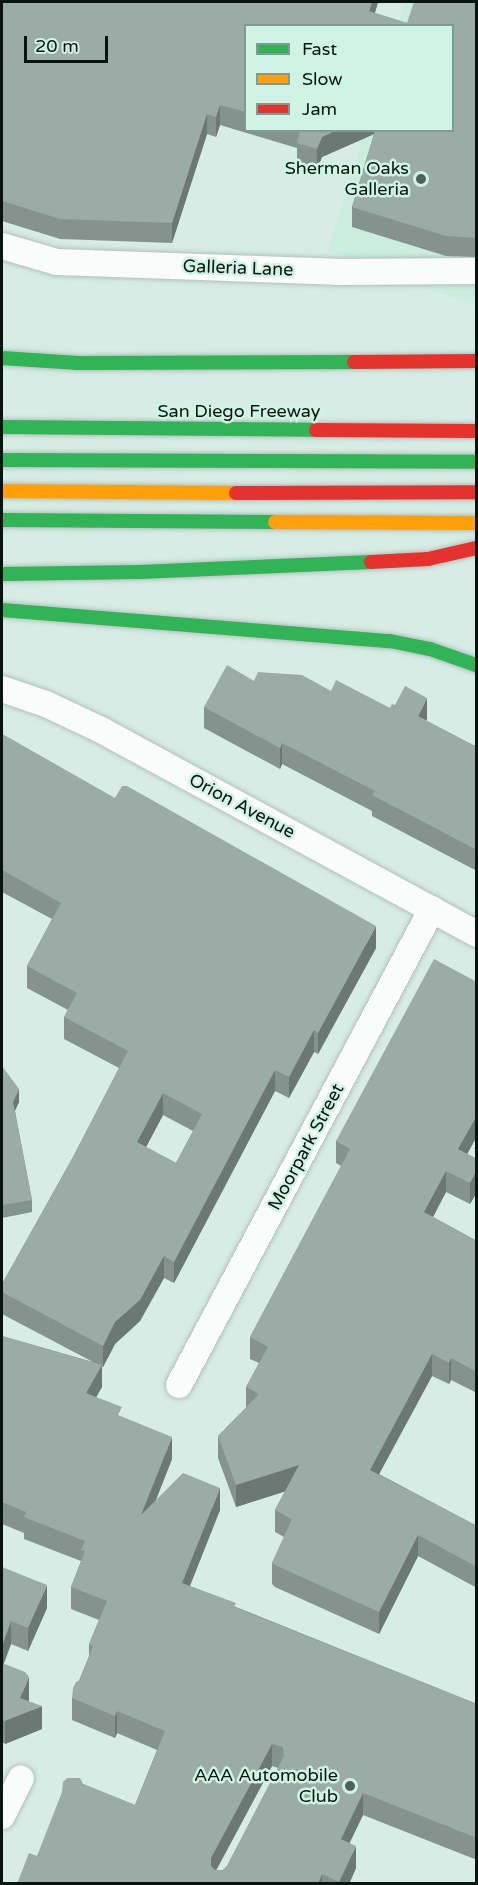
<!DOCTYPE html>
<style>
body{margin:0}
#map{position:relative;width:478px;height:1885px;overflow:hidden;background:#d7ece4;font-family:"Varela Round",sans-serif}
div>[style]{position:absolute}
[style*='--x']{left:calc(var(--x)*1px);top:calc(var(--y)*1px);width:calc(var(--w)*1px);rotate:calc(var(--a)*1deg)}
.built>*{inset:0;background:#caede0}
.roads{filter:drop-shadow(0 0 2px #b0c1bb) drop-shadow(0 0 2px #b0c1bb)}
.street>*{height:26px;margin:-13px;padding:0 13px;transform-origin:13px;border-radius:13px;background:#f9fcfb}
.fast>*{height:14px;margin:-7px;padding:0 7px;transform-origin:7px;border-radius:7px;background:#30b455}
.slow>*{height:14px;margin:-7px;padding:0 7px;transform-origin:7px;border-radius:7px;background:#ff9f0a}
.jam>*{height:14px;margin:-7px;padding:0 7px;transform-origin:7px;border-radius:7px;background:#e5322d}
.wall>*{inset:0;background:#85938e}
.shaded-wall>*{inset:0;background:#6c7874}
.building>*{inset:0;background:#9baba5}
.dots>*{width:16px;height:16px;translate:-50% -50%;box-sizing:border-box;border:3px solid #cff4e6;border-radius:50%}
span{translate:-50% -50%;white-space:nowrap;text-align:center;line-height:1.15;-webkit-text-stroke:5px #cff4e6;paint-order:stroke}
.poi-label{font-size:18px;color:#07140f}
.right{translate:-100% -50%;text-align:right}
.street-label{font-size:18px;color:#07140f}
.frame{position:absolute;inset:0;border:3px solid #07140f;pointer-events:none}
.legend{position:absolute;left:244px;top:24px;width:210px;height:108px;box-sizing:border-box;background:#cff4e6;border:2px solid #7f9a90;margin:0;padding:8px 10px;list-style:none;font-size:18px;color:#07140f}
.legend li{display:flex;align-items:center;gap:12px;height:30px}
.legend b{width:30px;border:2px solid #7f9a90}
.scale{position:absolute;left:24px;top:36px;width:84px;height:27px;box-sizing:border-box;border:3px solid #07140f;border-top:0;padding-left:8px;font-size:18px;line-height:21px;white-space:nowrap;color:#07140f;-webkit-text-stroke:4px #cff4e6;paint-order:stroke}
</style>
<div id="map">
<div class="built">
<i style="clip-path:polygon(405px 2px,476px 2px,476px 306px,328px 251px,365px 131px,452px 130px,452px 26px,398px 25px)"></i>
</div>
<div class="roads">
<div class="street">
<i style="--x:2;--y:246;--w:57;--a:16.2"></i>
<i style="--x:57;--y:262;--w:280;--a:2"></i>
<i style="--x:337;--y:272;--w:139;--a:-0.4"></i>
<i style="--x:2;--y:689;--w:46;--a:18.8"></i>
<i style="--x:46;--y:704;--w:61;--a:25.3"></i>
<i style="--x:101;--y:730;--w:427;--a:28.5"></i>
<i style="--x:179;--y:1385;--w:539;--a:-62.01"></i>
<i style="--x:2;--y:1816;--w:42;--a:-63.4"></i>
</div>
<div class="fast">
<i style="--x:2;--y:358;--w:76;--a:3.8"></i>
<i style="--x:78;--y:363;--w:276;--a:-0.2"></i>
<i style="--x:2;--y:427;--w:314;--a:0.5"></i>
<i style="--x:2;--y:460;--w:474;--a:0.2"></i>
<i style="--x:2;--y:520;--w:273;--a:0.4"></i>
<i style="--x:2;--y:574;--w:138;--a:-0.8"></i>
<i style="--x:140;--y:572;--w:231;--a:-2.5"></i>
<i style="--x:2;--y:610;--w:389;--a:4.6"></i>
<i style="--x:390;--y:641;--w:41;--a:11.3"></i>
<i style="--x:430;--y:649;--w:49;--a:19.2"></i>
</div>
<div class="slow">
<i style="--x:2;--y:491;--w:234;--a:0.5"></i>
<i style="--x:275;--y:522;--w:201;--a:0.3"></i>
</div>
<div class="jam">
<i style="--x:354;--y:362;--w:122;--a:-0.5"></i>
<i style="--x:316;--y:430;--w:160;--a:0.4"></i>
<i style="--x:236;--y:493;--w:240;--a:-0.2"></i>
<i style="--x:371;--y:562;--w:57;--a:-3"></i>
<i style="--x:428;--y:559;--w:49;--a:-12.9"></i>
</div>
</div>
<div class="wall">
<i style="clip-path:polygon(evenodd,2px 2px,378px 2px,375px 13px,407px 23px,477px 2px,477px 257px,446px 256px,352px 227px,352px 207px,374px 134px,322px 157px,317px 169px,297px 163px,297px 148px,220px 125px,216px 137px,207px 134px,172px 243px,60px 239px,2px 221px,2px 2px,246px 26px,453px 130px,246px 130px,246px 26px)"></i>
<i style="clip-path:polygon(254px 681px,331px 691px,427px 719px,426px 721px,477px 747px,477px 871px,372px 816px,372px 811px,282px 764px,280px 769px,204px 728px,204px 707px)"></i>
<i style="clip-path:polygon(evenodd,2px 734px,376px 948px,318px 1054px,314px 1052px,289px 1098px,275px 1091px,174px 1283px,164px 1278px,140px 1321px,115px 1344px,103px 1367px,102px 1367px,102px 1387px,96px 1397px,172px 1459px,156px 1500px,220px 1510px,190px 1586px,236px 1607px,477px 1704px,477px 1860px,363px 1815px,349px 1843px,356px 1868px,349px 1884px,17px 1884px,37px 1856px,83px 1784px,135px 1805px,157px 1750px,117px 1733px,115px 1738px,72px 1720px,72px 1698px,89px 1656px,89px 1644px,99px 1620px,71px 1609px,71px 1587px,81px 1561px,24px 1539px,24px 1533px,2px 1524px,2px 1336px,93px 1362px,2px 1314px,2px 1284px,73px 1157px,119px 1068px,64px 1039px,64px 1017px,68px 1010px,27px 988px,27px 966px,52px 919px,2px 892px,2px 734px,163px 1115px,193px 1131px,176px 1163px,146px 1147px,163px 1115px,2px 734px,272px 1766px,278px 1768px,227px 1866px,223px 1870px,216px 1870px,272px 1766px)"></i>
<i style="clip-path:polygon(477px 982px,477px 1136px,467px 1154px,477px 1159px,477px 1192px,470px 1204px,446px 1192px,433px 1217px,477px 1241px,477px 1393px,451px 1380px,449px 1384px,432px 1376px,379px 1474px,477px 1526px,477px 1588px,418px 1556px,379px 1634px,275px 1587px,272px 1584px,272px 1563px,284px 1537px,275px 1532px,275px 1510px,285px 1491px,236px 1507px,218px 1458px,218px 1436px,246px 1408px,246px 1387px,259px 1363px,250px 1359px,250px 1337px,341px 1166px,336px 1163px,336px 1141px)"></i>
<i style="clip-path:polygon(2px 1066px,19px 1102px,15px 1111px,32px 1200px,32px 1212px,2px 1218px)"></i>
<i style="clip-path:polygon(2px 1567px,47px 1608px,28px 1651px,11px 1644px,3px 1664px,29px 1700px,28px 1701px,42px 1729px,5px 1744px,2px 1742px)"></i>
</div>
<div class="shaded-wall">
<i style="clip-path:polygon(372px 2px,378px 2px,371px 26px,369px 11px)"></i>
<i style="clip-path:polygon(220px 105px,220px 125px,216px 137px,216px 117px)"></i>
<i style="clip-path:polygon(207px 114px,207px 134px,172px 243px,172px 223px)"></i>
<i style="clip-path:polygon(337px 130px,381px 130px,381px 131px,322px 157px,317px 169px,317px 149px,322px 137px)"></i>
<i style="clip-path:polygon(427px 698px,427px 719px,418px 737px,418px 716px)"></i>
<i style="clip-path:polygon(282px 743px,282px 764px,280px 769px,280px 748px)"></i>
<i style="clip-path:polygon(376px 926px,376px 948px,318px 1054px,318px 1033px)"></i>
<i style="clip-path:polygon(314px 1030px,314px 1052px,289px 1098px,289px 1077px)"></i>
<i style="clip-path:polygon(275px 1070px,275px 1091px,174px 1283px,174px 1262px)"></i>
<i style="clip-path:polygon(19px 1089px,19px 1102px,13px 1114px,13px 1102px)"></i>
<i style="clip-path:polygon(163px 1093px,163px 1115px,137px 1164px,137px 1142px)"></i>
<i style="clip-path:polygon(477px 1115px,477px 1136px,458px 1171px,458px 1149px)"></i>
<i style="clip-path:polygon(477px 1170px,477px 1192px,470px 1204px,470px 1183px)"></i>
<i style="clip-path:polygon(446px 1171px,446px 1192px,424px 1234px,424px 1212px)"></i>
<i style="clip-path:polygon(164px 1256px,164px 1278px,140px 1321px,115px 1344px,103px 1367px,103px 1346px,115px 1322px)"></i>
<i style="clip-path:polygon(432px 1354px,432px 1376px,370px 1491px,370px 1470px)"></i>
<i style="clip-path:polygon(451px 1358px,451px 1380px,449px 1384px,449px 1363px)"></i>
<i style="clip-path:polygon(102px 1365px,102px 1387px,86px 1415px,86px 1393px)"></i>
<i style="clip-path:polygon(172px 1437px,172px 1459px,141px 1537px,141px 1515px)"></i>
<i style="clip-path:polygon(299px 1465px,299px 1487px,236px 1507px,236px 1485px)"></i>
<i style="clip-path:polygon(220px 1488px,220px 1510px,182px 1605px,182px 1583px)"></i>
<i style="clip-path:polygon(418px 1535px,418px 1556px,379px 1634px,379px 1612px)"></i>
<i style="clip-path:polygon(47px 1585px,47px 1608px,28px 1651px,28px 1628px)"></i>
<i style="clip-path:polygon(11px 1621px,11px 1644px,2px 1669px,2px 1646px)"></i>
<i style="clip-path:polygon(29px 1677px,29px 1700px,23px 1714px,42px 1706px,42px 1729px,5px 1744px,5px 1721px,20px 1698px)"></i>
<i style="clip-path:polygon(117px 1711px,117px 1733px,115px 1738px,115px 1716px)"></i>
<i style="clip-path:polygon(272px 1744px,272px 1766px,211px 1880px,211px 1858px)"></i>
<i style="clip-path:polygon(363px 1793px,363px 1815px,341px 1861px,341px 1839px)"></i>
<i style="clip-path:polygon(356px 1846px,356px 1868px,349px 1884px,339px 1884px,339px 1882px)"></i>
<i style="clip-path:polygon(322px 1874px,322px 1884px,318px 1884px)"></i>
</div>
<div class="building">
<i style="clip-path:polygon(2px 2px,372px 2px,369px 11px,407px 23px,414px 2px,477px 2px,477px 238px,446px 236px,352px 207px,375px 130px,453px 130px,453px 26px,246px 26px,246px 112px,220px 105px,216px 117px,207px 114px,172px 223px,60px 219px,2px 201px)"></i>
<i style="clip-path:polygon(300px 130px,337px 130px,322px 137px,317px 149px,297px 143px)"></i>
<i style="clip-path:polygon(227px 665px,254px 681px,258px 672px,302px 675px,331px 691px,336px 680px,390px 708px,392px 704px,395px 705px,405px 686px,427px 698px,418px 716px,477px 747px,477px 757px,475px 761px,477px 762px,477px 850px,372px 795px,375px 791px,282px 743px,280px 748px,204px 707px)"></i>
<i style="clip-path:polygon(evenodd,2px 734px,115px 798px,122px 786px,127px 786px,376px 926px,318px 1033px,314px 1030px,289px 1077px,275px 1070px,174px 1262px,164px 1256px,140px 1300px,115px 1322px,103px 1346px,2px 1292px,2px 1284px,73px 1157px,128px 1051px,64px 1017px,77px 993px,27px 966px,61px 903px,2px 870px,2px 734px,163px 1093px,202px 1114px,176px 1163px,137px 1142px,163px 1093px)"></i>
<i style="clip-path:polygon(434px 959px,477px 982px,477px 1115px,458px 1149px,477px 1159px,477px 1170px,470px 1183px,446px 1171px,424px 1212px,477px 1241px,477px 1372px,451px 1358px,449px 1363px,432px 1354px,370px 1470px,477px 1526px,477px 1567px,418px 1535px,379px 1612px,275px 1565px,272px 1563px,292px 1519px,275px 1510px,299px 1465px,236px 1485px,218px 1436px,259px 1394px,246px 1387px,268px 1347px,250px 1337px,350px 1149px,336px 1141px)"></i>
<i style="clip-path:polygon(2px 1066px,19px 1089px,13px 1102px,32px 1200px,2px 1205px)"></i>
<i style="clip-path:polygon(evenodd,2px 1336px,102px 1365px,86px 1393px,122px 1407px,118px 1415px,172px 1437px,141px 1515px,183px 1473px,220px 1488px,182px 1583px,236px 1603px,234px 1607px,477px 1704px,477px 1838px,363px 1793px,341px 1839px,356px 1846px,339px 1882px,322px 1874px,318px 1884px,17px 1884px,29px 1853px,37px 1856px,62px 1792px,63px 1782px,67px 1778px,80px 1778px,83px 1784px,135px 1805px,165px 1731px,117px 1711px,115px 1716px,72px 1698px,73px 1688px,76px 1682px,80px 1680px,93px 1646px,89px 1644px,107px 1601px,71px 1587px,85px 1551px,81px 1550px,85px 1541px,24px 1517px,26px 1512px,2px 1502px,2px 1336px,272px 1744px,283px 1747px,284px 1756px,227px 1866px,223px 1870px,215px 1870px,211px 1866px,211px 1858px,272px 1744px)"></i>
<i style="clip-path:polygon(2px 1567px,47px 1585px,28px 1628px,11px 1621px,2px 1646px)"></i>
<i style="clip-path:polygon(2px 1663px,25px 1672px,29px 1677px,20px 1698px,42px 1706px,5px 1721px,2px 1720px)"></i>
</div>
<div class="dots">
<i style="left:421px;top:179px;background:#50605a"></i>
<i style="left:350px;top:1786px;background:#50605a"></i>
</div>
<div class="poi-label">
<span class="right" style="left:409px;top:179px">Sherman Oaks<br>Galleria</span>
<span class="right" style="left:338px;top:1786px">AAA Automobile<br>Club</span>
</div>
<div class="street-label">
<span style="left:238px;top:268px;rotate:2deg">Galleria Lane</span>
<span style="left:239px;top:411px">San Diego Freeway</span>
<span style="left:242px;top:806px;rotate:28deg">Orion Avenue</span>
<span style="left:306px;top:1147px;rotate:-62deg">Moorpark Street</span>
</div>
<div class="frame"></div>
<ul class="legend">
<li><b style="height:8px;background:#30b455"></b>Fast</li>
<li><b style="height:8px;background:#ff9f0a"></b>Slow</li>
<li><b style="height:8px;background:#e5322d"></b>Jam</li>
</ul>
<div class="scale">20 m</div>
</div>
